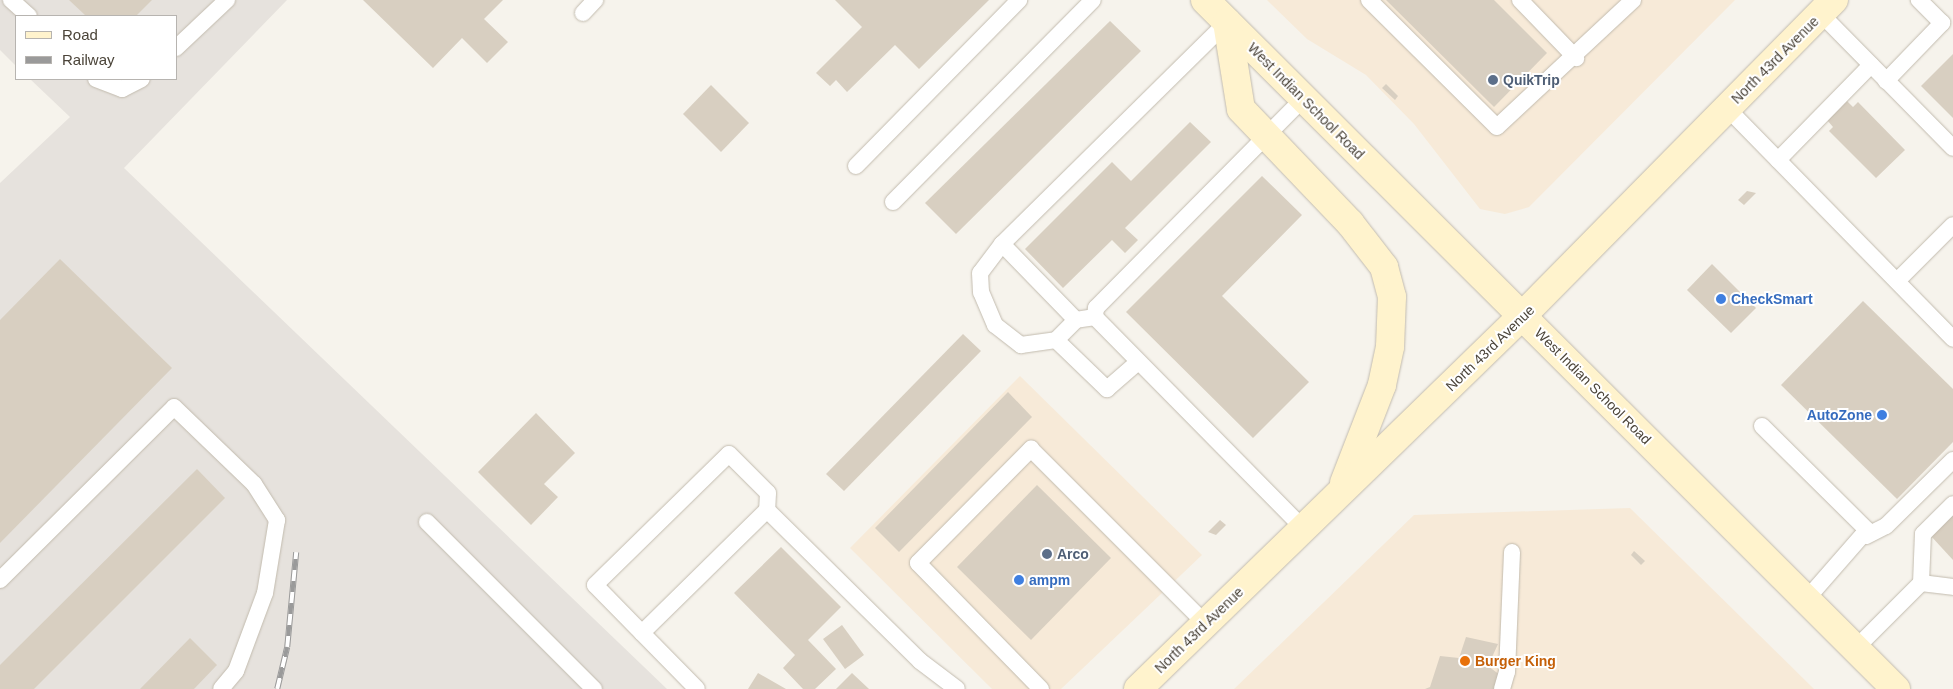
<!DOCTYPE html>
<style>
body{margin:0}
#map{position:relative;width:1953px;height:689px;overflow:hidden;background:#f6f3ec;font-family:Helvetica,sans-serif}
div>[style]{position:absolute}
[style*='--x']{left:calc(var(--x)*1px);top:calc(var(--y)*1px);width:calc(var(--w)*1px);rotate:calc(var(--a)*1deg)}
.commercial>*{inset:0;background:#f7ead8}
.industrial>*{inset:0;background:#e6e2dd}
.building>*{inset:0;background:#d8cfc1}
.roads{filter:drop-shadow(0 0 1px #c2bbae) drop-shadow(0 0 1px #c2bbae)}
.service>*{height:16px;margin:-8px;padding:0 8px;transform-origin:8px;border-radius:8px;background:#fff}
.secondary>*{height:28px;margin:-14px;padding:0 14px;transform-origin:14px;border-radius:14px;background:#fff3cd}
.rail>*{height:5.5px;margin-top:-2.75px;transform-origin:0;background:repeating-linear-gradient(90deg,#fff 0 11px,#9a9a9a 0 22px);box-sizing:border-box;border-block:1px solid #9a9a9a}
.dots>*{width:14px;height:14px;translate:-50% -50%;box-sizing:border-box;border:2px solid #fff;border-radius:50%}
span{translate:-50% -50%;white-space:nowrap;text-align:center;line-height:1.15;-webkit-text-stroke:4px #fff;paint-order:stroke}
.street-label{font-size:14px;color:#4b4439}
.service-label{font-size:14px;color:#4e5e75;font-weight:700}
.left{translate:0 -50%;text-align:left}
.shop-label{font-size:14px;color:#366cbe;font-weight:700}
.right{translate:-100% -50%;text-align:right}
.food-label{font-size:14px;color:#c56008;font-weight:700}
.legend{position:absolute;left:15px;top:15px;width:162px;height:65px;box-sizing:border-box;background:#fff;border:1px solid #b7b4b0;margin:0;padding:6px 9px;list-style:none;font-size:15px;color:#4b4439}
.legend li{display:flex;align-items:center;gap:10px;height:25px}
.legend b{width:25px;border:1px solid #b7b4b0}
</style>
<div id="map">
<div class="commercial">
<i style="clip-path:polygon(1267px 0,1735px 0,1529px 207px,1505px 214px,1480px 209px,1414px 124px,1366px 75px,1307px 39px)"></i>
<i style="clip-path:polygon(1020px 376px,1202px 555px,1061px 689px,992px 689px,850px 548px)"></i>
<i style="clip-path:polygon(1630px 508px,1814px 689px,1234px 689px,1414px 515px)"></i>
</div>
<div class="industrial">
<i style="clip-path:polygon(0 0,287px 0,124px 168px,667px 689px,0 689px,0 183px,70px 117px,30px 79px,176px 79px,176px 16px,16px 16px,16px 66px,0 50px)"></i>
</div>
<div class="building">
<i style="clip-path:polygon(69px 0,152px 0,136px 16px,86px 16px)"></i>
<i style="clip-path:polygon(363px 0,503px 0,484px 19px,508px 42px,487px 63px,462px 38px,433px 68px)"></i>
<i style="clip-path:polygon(835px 0,989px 0,919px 69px,895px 45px,847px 92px,836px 80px,830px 86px,816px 73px,862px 27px)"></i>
<i style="clip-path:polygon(1386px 0,1494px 0,1547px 53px,1494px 107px)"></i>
<i style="clip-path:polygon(1110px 21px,1141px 51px,956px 234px,925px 203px)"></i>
<i style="clip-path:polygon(1953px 54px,1953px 118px,1921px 86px)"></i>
<i style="clip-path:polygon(1386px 84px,1398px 96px,1395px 100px,1382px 88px)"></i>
<i style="clip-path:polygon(711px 85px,749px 123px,721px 152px,683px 114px)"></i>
<i style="clip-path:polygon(1847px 101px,1853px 107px,1858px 102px,1905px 150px,1876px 178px,1829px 131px,1833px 127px,1827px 120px)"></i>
<i style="clip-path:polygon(1190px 122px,1211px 142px,1125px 228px,1138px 240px,1125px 253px,1112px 240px,1063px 288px,1025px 249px,1112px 162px,1131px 181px)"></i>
<i style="clip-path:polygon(1262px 176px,1302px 215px,1222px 296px,1309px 382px,1253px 438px,1126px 312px)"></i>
<i style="clip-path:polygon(1747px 191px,1756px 193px,1744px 205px,1738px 200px)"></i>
<i style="clip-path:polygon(60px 259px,172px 368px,0 543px,0 320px)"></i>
<i style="clip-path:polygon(1712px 264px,1756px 308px,1731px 333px,1687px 290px)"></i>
<i style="clip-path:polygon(1863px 301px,1953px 389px,1953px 442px,1897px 499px,1781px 385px)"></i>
<i style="clip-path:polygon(963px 334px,981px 351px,844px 491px,826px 474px)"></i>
<i style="clip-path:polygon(1008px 392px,1032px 417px,899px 552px,875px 528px)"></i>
<i style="clip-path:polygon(536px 413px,575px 453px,544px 484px,558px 497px,531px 525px,478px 472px)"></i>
<i style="clip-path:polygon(197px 469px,225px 498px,34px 689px,0 689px,0 665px)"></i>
<i style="clip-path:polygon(1037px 485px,1111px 558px,1031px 640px,957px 567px)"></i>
<i style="clip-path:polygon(1953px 512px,1953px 560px,1930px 535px)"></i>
<i style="clip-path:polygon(1220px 520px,1226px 525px,1216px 535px,1208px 532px)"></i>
<i style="clip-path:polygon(781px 547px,841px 607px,808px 640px,836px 669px,815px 689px,803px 689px,783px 668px,795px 655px,734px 593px)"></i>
<i style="clip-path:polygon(1634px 551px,1645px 561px,1641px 565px,1631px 555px)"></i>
<i style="clip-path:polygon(842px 625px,864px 655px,845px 669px,823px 639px)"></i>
<i style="clip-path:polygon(1466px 637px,1498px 644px,1488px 666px,1500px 675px,1496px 689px,1425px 689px,1430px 687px,1440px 656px,1459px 658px)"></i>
<i style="clip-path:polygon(190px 638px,217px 665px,194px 689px,140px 689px)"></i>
<i style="clip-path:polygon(758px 673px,786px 689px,748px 689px)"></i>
<i style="clip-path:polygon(852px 673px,869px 689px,836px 689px)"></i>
</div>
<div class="roads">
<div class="service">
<i style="--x:11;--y:0;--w:24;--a:42"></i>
<i style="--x:1369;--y:0;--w:180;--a:44.8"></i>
<i style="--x:1497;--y:127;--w:186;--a:-43"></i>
<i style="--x:1520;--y:0;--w:81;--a:46"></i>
<i style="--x:583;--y:13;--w:18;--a:-47"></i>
<i style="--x:1821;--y:14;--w:188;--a:45.4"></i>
<i style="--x:176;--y:48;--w:70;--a:-43.3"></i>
<i style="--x:96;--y:79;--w:28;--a:21"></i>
<i style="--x:122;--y:89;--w:22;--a:-27"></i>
<i style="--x:1886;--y:81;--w:81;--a:-46"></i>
<i style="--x:1942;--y:23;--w:33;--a:-135"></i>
<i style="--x:1727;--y:108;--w:323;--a:45.6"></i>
<i style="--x:1778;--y:160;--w:133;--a:-45.6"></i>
<i style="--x:856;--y:166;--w:233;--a:-45.5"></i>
<i style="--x:893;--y:202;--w:284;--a:-45.3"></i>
<i style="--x:1002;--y:244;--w:36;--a:127"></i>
<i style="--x:980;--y:273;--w:19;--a:87"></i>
<i style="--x:981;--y:292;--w:36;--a:67"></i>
<i style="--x:995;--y:325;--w:33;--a:38"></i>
<i style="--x:1021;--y:345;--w:35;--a:-8"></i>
<i style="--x:1897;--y:281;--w:79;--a:-45"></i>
<i style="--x:1095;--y:317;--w:19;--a:171"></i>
<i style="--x:1076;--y:320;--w:106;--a:-134.2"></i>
<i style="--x:1002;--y:244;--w:316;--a:-44.6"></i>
<i style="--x:1076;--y:320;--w:28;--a:135"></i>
<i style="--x:1056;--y:340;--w:71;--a:43.9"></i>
<i style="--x:1107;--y:389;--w:40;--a:-41"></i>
<i style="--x:1762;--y:426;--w:148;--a:44.7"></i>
<i style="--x:1867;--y:530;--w:93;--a:131.1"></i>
<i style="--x:767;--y:510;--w:175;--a:135.5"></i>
<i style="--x:642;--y:633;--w:67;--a:-134.4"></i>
<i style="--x:595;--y:585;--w:187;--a:-44.4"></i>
<i style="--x:729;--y:454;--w:55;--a:45"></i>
<i style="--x:768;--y:493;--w:17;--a:93"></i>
<i style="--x:767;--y:510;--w:215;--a:44.6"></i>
<i style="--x:920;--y:661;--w:46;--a:37.1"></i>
<i style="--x:427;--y:522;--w:236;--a:45"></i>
<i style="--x:1304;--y:529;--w:298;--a:-134.6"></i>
<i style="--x:1095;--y:317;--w:9;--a:-84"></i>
<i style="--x:1096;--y:308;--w:296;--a:-45.3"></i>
<i style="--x:1866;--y:536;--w:22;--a:-27"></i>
<i style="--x:1886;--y:526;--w:94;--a:-44.6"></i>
<i style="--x:0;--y:580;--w:245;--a:-44.8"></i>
<i style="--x:174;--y:407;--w:111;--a:43.9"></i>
<i style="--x:254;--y:484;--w:43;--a:57.4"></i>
<i style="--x:277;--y:520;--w:74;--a:99.3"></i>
<i style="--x:265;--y:593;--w:83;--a:110.4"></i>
<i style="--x:236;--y:671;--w:23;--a:130"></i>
<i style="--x:1921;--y:583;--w:32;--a:7"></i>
<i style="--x:642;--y:633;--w:78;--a:45.5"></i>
<i style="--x:1855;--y:649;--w:93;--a:-45"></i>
<i style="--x:1921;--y:583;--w:49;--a:-87.7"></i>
<i style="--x:1923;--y:534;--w:42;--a:-45"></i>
<i style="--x:1041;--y:689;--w:176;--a:-134.3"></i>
<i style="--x:918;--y:563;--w:161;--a:-45.3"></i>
<i style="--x:1031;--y:449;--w:247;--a:45"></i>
<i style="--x:1502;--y:689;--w:18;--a:-74"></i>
<i style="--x:1507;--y:672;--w:120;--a:-87.6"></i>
</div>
<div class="secondary">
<i style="--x:1205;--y:0;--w:976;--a:44.92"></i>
<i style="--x:1227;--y:22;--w:88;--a:80.9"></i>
<i style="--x:1241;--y:109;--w:158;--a:46.3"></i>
<i style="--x:1350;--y:223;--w:56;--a:52.3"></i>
<i style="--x:1384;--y:267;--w:31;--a:75"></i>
<i style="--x:1392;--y:297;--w:50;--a:92.3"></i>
<i style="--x:1390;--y:347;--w:39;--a:102"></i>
<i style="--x:1382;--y:385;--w:105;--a:111.2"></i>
<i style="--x:1138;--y:689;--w:537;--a:-44.17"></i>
<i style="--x:1523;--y:315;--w:443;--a:-45.4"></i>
</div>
</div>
<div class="rail">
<i style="--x:277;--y:689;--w:43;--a:-76.6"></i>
<i style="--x:287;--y:647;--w:95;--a:-84.6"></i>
</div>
<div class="dots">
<i style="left:1493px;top:80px;background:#5c6f8a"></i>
<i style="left:1721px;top:299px;background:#3f7fe0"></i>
<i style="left:1882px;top:415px;background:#3f7fe0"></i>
<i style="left:1047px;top:554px;background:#5c6f8a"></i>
<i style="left:1019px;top:580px;background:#3f7fe0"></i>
<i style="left:1465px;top:661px;background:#e8710a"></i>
</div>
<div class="street-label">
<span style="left:1775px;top:60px;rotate:-45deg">North 43rd Avenue</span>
<span style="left:1306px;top:101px;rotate:45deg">West Indian School Road</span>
<span style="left:1490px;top:348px;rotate:-44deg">North 43rd Avenue</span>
<span style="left:1593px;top:386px;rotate:45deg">West Indian School Road</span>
<span style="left:1199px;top:630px;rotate:-44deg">North 43rd Avenue</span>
</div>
<div class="service-label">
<span class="left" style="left:1503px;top:80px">QuikTrip</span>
<span class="left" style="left:1057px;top:554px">Arco</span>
</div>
<div class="shop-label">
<span class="left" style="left:1731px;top:299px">CheckSmart</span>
<span class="right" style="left:1872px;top:415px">AutoZone</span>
<span class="left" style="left:1029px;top:580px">ampm</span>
</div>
<div class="food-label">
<span class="left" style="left:1475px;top:661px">Burger King</span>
</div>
<ul class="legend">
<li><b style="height:6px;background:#fff3cd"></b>Road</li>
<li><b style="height:6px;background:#9a9a9a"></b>Railway</li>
</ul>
</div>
